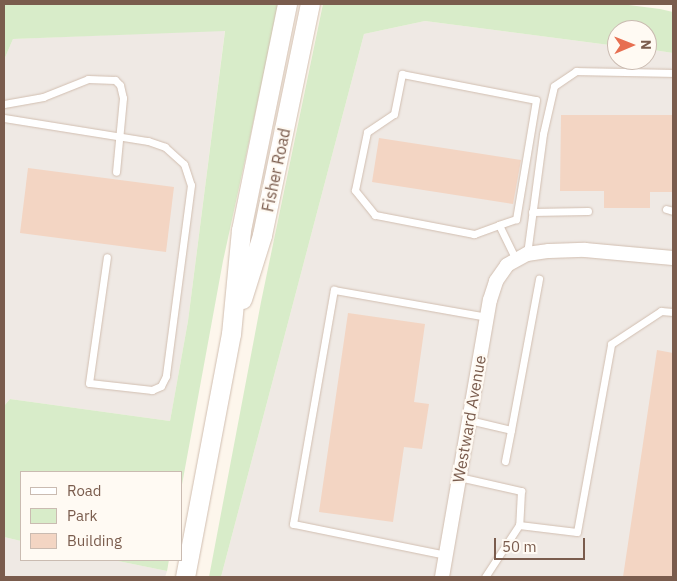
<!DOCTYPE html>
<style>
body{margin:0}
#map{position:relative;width:677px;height:581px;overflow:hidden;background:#fdf6ec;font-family:"IBM Plex Sans",sans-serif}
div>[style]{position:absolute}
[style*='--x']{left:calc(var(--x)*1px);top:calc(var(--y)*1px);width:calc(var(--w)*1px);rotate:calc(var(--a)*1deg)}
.industrial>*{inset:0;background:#efe9e4}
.green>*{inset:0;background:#d8ecc9}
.building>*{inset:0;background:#f3d5c3}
.roads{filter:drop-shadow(0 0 1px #d1beb0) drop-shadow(0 0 1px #d1beb0)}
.service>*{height:7px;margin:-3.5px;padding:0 3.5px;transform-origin:3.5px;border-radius:3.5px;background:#fff}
.minor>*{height:14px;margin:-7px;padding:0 7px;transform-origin:7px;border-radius:7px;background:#fff}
.secondary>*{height:19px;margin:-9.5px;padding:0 9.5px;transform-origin:9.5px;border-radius:9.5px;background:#fff}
span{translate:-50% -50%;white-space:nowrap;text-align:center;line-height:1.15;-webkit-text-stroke:4.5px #fffaf3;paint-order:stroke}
.street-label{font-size:16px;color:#7a5c4d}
.frame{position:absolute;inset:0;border:5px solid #7a5c4d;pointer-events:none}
.legend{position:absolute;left:20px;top:471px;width:162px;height:90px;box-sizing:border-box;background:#fffaf3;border:1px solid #cabbb1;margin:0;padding:6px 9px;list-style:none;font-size:15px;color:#7a5c4d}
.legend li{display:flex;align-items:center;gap:10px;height:25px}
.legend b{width:25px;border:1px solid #cabbb1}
.north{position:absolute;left:607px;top:20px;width:50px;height:50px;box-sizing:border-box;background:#fffaf3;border:1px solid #cabbb1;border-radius:50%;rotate:89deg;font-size:14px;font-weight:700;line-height:20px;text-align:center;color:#7a5c4d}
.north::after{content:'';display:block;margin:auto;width:18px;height:22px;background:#e76f51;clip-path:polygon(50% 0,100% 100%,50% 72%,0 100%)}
.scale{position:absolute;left:494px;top:538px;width:91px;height:22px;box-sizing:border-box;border:2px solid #7a5c4d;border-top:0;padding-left:6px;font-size:15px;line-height:18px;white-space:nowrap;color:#7a5c4d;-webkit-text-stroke:4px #fffaf3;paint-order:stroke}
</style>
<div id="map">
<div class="industrial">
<i style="clip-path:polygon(425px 21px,617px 46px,617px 60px,647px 60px,647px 49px,673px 53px,673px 577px,221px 577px,364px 34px)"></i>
<i style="clip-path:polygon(225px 30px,188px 321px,170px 421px,10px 399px,4px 406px,4px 60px,13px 39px)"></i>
<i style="clip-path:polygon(4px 537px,21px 541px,21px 560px,113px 560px,167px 571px,165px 577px,4px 577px)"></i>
</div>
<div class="green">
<i style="clip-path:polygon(4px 4px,279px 4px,223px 261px,181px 490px,181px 472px,21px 472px,21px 541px,4px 537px,4px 406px,10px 399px,170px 421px,188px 321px,225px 31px,13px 39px,4px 60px)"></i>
<i style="clip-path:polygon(323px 4px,621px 4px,660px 9px,673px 12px,673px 53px,647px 49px,647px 30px,617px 30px,617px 46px,425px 21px,364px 34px,221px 577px,209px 577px,261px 302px)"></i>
<i style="clip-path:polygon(113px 560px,169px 560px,167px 571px)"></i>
</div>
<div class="building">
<i style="clip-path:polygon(561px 115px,673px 115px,673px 192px,650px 192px,650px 208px,604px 208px,604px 191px,560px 191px)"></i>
<i style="clip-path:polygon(379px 138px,521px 160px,513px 204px,372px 182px)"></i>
<i style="clip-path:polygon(28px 168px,174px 187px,166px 252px,20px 233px)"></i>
<i style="clip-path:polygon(348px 313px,425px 324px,414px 402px,429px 404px,422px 449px,404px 447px,393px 522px,319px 512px)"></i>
<i style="clip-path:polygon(657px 350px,673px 353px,673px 577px,623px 577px)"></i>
</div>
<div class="roads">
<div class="service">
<i style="--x:4;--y:104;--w:40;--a:-10"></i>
<i style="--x:43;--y:97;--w:48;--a:-21.8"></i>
<i style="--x:88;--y:79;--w:27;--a:2"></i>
<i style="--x:115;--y:80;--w:7;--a:45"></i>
<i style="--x:120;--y:85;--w:13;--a:77"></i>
<i style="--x:123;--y:98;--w:74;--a:95.4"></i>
<i style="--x:4;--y:118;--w:146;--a:9.1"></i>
<i style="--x:148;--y:141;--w:18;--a:19"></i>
<i style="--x:165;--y:147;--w:25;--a:42"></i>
<i style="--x:184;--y:164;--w:22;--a:72"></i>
<i style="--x:191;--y:185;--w:193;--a:97.5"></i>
<i style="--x:166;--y:376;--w:11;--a:117"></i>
<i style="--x:161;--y:386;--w:10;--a:156"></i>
<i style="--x:152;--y:390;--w:63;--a:-173.7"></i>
<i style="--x:89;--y:383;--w:127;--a:-81.9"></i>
<i style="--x:666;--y:209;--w:7;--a:16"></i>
<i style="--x:532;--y:212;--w:56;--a:-1"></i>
<i style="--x:499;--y:225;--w:27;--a:160"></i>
<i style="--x:474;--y:234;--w:101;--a:-169.1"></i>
<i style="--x:375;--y:215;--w:32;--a:-129"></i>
<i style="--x:355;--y:190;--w:59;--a:-78.3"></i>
<i style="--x:367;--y:132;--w:32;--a:-34"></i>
<i style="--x:394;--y:114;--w:41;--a:-78.7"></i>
<i style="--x:402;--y:74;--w:136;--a:11"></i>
<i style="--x:536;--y:100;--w:121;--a:99.5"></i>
<i style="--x:516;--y:219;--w:18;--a:161"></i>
<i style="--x:499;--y:225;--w:39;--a:64"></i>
<i style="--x:527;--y:254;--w:121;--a:-82.4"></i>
<i style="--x:543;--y:134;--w:49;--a:-77.1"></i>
<i style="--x:554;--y:86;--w:27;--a:-34"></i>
<i style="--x:576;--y:71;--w:97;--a:1.2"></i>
<i style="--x:469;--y:420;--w:43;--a:13.4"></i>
<i style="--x:511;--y:430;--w:154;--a:-79.5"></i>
<i style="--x:505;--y:461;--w:32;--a:-79"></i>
<i style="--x:459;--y:477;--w:64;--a:12.7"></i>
<i style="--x:521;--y:491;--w:34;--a:93"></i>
<i style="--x:446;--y:555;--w:156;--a:-168.5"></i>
<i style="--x:293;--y:524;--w:238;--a:-80.1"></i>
<i style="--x:334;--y:290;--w:155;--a:10"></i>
<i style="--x:485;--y:577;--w:62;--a:-56.8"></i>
<i style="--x:519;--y:525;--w:58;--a:6.9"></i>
<i style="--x:577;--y:532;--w:191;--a:-79.7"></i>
<i style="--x:611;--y:344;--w:60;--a:-33.4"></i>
<i style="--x:661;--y:311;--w:12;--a:5"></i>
</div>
<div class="minor">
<i style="--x:442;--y:577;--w:281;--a:-80.2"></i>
<i style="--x:490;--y:300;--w:20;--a:-72"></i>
<i style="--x:496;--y:281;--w:19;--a:-55"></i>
<i style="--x:507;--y:265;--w:23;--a:-29"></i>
<i style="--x:527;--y:254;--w:22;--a:-8"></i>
<i style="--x:549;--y:251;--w:36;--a:-2"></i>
<i style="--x:585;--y:250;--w:88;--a:5.2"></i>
</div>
<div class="secondary">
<i style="--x:242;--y:299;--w:67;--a:-72.6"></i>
<i style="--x:262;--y:235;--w:236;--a:-78.3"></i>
<i style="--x:185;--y:577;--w:247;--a:-79.3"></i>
<i style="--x:231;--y:334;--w:104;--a:-84.5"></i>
<i style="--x:241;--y:230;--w:231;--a:-78.5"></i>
</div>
</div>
<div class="street-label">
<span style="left:276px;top:170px;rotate:-78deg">Fisher Road</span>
<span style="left:469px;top:419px;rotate:-80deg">Westward Avenue</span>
</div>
<div class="frame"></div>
<ul class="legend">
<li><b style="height:6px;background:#fff"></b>Road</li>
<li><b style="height:14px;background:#d8ecc9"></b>Park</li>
<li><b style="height:14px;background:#f3d5c3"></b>Building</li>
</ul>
<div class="north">N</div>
<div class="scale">50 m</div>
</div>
